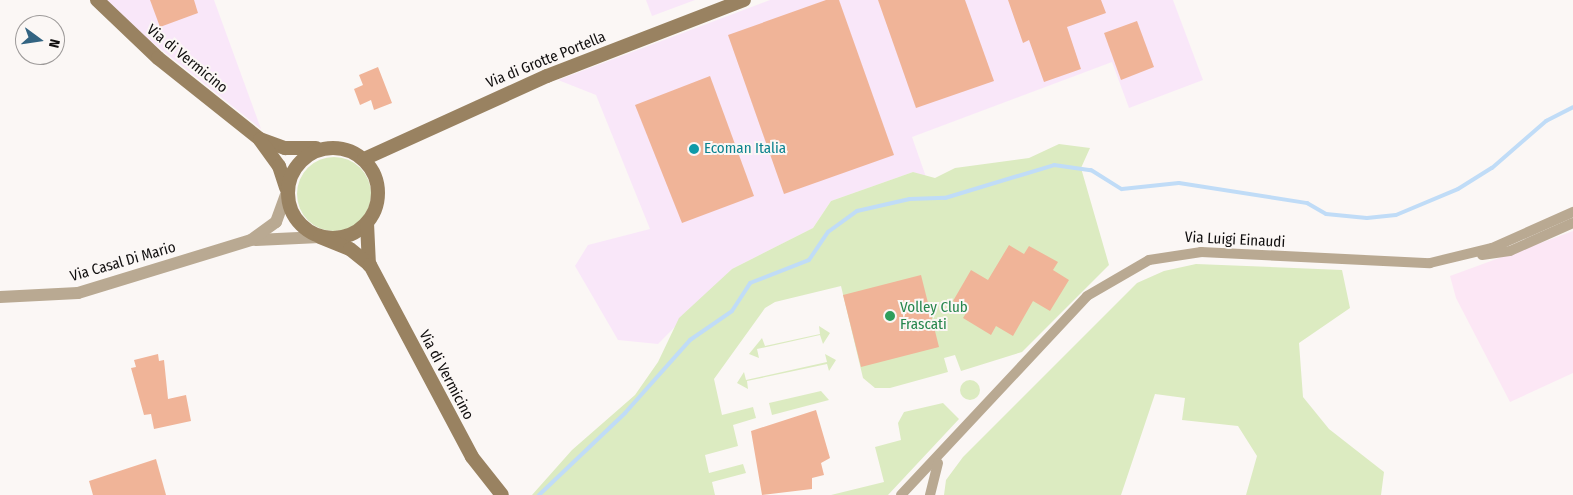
<!DOCTYPE html>
<style>
body{margin:0}
#map{position:relative;width:1573px;height:495px;overflow:hidden;background:#fbf7f5;font-family:"Fira Sans Condensed",sans-serif}
div>[style]{position:absolute}
[style*='--x']{left:calc(var(--x)*1px);top:calc(var(--y)*1px);width:calc(var(--w)*1px);rotate:calc(var(--a)*1deg)}
.commercial>*{inset:0;background:#fce7f5}
.industrial>*{inset:0;background:#f9e7f9}
.green>*{inset:0;background:#dcebc1}
.round{border-radius:50%}
.stream>*{height:4px;margin:-2px;padding:0 2px;transform-origin:2px;border-radius:2px;background:#c0dcf7}
.building>*{inset:0;background:#f0b498}
.minor>*{height:10px;margin:-5px;padding:0 5px;transform-origin:5px;border-radius:5px;background:#b9a992}
.tertiary>*{height:12px;margin:-6px;padding:0 6px;transform-origin:6px;border-radius:6px;background:#b9a992}
.secondary>*{height:14px;margin:-7px;padding:0 7px;transform-origin:7px;border-radius:7px;background:#998261}
.secondary>.ring{margin:-7px;padding:0;box-sizing:content-box;background:none;border:14px solid #998261;border-radius:50%}
.dots>*{width:14px;height:14px;translate:-50% -50%;box-sizing:border-box;border:2px solid #fbf7f5;border-radius:50%}
span{translate:-50% -50%;white-space:nowrap;text-align:center;line-height:1.15;-webkit-text-stroke:4px #fbf7f5;paint-order:stroke}
.street-label{font-size:15px;color:#110f0f}
.culture-label{font-size:15px;color:#0d838f}
.left{translate:0 -50%;text-align:left}
.leisure-label{font-size:15px;color:#27864d}
.north{position:absolute;left:15px;top:15px;width:50px;height:50px;box-sizing:border-box;background:#fbf7f5;border:1px solid #9d9a99;border-radius:50%;rotate:104deg;font-size:14px;font-weight:700;line-height:20px;text-align:center;color:#110f0f}
.north::after{content:'';display:block;margin:auto;width:18px;height:22px;background:#336482;clip-path:polygon(50% 0,100% 100%,50% 72%,0 100%)}
</style>
<div id="map">
<div class="commercial">
<i style="clip-path:polygon(1573px 231px,1573px 373px,1510px 402px,1456px 298px,1450px 276px)"></i>
</div>
<div class="industrial">
<i style="clip-path:polygon(107px 0,214px 0,261px 129px,143px 35px)"></i>
<i style="clip-path:polygon(646px 0,695px 0,652px 16px)"></i>
<i style="clip-path:polygon(770px 0,1173px 0,1203px 80px,1129px 108px,1112px 62px,912px 137px,926px 177px,913px 172px,831px 201px,813px 228px,732px 269px,658px 344px,618px 340px,575px 266px,588px 245px,650px 229px,596px 95px,558px 80px)"></i>
</div>
<div class="green">
<i style="clip-path:polygon(1059px 144px,1090px 148px,1081px 168px,1109px 265px,1022px 352px,961px 371px,955px 355px,944px 358px,948px 372px,890px 388px,875px 388px,863px 378px,841px 286px,775px 302px,765px 308px,714px 379px,722px 415px,753px 407px,756px 418px,733px 425px,738px 446px,705px 455px,709px 473px,743px 464px,746px 473px,712px 482px,715px 495px,532px 495px,572px 450px,635px 395px,658px 362px,679px 318px,732px 269px,813px 228px,831px 201px,913px 172px,935px 178px,955px 168px,1029px 158px)"></i>
<i class="round" style="left:297px;top:157px;width:74px;height:74px"></i>
<i style="clip-path:polygon(1196px 264px,1342px 270px,1350px 308px,1299px 343px,1303px 397px,1329px 429px,1384px 472px,1381px 495px,1246px 495px,1257px 456px,1238px 426px,1182px 420px,1185px 398px,1155px 394px,1121px 495px,944px 495px,946px 480px,963px 457px,1137px 283px,1164px 271px)"></i>
<i style="clip-path:polygon(819px 326px,830px 333px,823px 344px,820px 335px,757px 349px,759px 358px,749px 354px,762px 338px,765px 346px,820px 334px)"></i>
<i style="clip-path:polygon(825px 354px,836px 360px,829px 371px,827px 364px,747px 381px,748px 389px,737px 383px,744px 372px,746px 380px,827px 362px)"></i>
<i class="round" style="left:960px;top:380px;width:20px;height:20px"></i>
<i style="clip-path:polygon(821px 391px,829px 400px,772px 415px,769px 403px)"></i>
<i style="clip-path:polygon(943px 403px,959px 419px,888px 495px,831px 495px,884px 482px,875px 447px,901px 440px,898px 423px,904px 412px)"></i>
</div>
<div class="stream">
<i style="--x:539;--y:495;--w:119;--a:-43.6"></i>
<i style="--x:625;--y:413;--w:98;--a:-48.3"></i>
<i style="--x:690;--y:340;--w:51;--a:-34.6"></i>
<i style="--x:732;--y:311;--w:33;--a:-57"></i>
<i style="--x:750;--y:283;--w:63;--a:-21.3"></i>
<i style="--x:809;--y:260;--w:34;--a:-56"></i>
<i style="--x:828;--y:232;--w:36;--a:-36"></i>
<i style="--x:857;--y:211;--w:54;--a:-12.8"></i>
<i style="--x:910;--y:199;--w:35;--a:-2"></i>
<i style="--x:945;--y:198;--w:114;--a:-16.8"></i>
<i style="--x:1054;--y:165;--w:37;--a:8"></i>
<i style="--x:1091;--y:170;--w:36;--a:32"></i>
<i style="--x:1122;--y:189;--w:57;--a:-6"></i>
<i style="--x:1179;--y:183;--w:130;--a:8.9"></i>
<i style="--x:1307;--y:203;--w:22;--a:30"></i>
<i style="--x:1326;--y:214;--w:41;--a:5.6"></i>
<i style="--x:1367;--y:218;--w:29;--a:-6"></i>
<i style="--x:1396;--y:215;--w:67;--a:-22.8"></i>
<i style="--x:1458;--y:189;--w:40;--a:-32"></i>
<i style="--x:1492;--y:168;--w:72;--a:-41"></i>
<i style="--x:1546;--y:121;--w:30;--a:-27"></i>
</div>
<div class="building">
<i style="clip-path:polygon(150px 0,194px 0,198px 13px,160px 27px)"></i>
<i style="clip-path:polygon(826px 0,839px 0,894px 155px,784px 194px,728px 35px)"></i>
<i style="clip-path:polygon(878px 0,965px 0,994px 81px,916px 108px)"></i>
<i style="clip-path:polygon(1008px 0,1101px 0,1106px 13px,1067px 27px,1081px 69px,1044px 82px,1029px 40px,1023px 43px)"></i>
<i style="clip-path:polygon(1137px 21px,1154px 67px,1121px 80px,1104px 33px)"></i>
<i style="clip-path:polygon(378px 67px,392px 103px,374px 110px,371px 100px,360px 105px,354px 89px,363px 85px,359px 75px)"></i>
<i style="clip-path:polygon(710px 76px,754px 196px,682px 223px,635px 105px)"></i>
<i style="clip-path:polygon(1009px 245px,1024px 254px,1029px 246px,1058px 262px,1053px 270px,1069px 280px,1050px 311px,1033px 301px,1013px 336px,996px 326px,991px 335px,963px 318px,968px 310px,953px 301px,971px 270px,988px 280px)"></i>
<i style="clip-path:polygon(921px 275px,939px 347px,861px 367px,843px 295px)"></i>
<i style="clip-path:polygon(158px 354px,159px 361px,164px 360px,168px 399px,186px 395px,191px 421px,154px 429px,151px 414px,144px 415px,131px 368px,136px 367px,134px 360px)"></i>
<i style="clip-path:polygon(816px 410px,830px 458px,821px 463px,824px 475px,812px 478px,812px 489px,762px 495px,751px 431px)"></i>
<i style="clip-path:polygon(156px 459px,166px 495px,93px 495px,89px 481px)"></i>
</div>
<div class="minor">
<i style="--x:1482;--y:255;--w:28;--a:-8"></i>
<i style="--x:1510;--y:251;--w:69;--a:-24"></i>
<i style="--x:901;--y:495;--w:272;--a:-46.9"></i>
<i style="--x:1087;--y:296;--w:72;--a:-30.1"></i>
<i style="--x:1149;--y:260;--w:53;--a:-8.7"></i>
<i style="--x:1201;--y:252;--w:229;--a:2.8"></i>
<i style="--x:1430;--y:263;--w:64;--a:-13.6"></i>
<i style="--x:1492;--y:248;--w:89;--a:-24"></i>
<i style="--x:930;--y:495;--w:33;--a:-76"></i>
</div>
<div class="tertiary">
<i style="--x:256;--y:240;--w:64;--a:-2.7"></i>
<i style="--x:0;--y:297;--w:78;--a:-2.9"></i>
<i style="--x:78;--y:293;--w:181;--a:-17"></i>
<i style="--x:251;--y:240;--w:31;--a:-36"></i>
<i style="--x:276;--y:222;--w:32;--a:-70"></i>
</div>
<div class="secondary">
<i style="--x:97;--y:0;--w:84;--a:43.6"></i>
<i style="--x:158;--y:58;--w:130;--a:38.5"></i>
<i style="--x:260;--y:139;--w:27;--a:20"></i>
<i style="--x:285;--y:148;--w:31;--a:0"></i>
<i style="--x:260;--y:140;--w:32;--a:54"></i>
<i style="--x:279;--y:166;--w:23;--a:72"></i>
<i class="ring" style="left:288px;top:148px;width:76px;height:76px"></i>
<i style="--x:364;--y:159;--w:201;--a:-24.4"></i>
<i style="--x:547;--y:76;--w:211;--a:-21.1"></i>
<i style="--x:367;--y:223;--w:42;--a:87.3"></i>
<i style="--x:320;--y:237;--w:32;--a:22"></i>
<i style="--x:350;--y:249;--w:26;--a:39"></i>
<i style="--x:370;--y:265;--w:217;--a:62"></i>
<i style="--x:472;--y:457;--w:48;--a:51.7"></i>
</div>
<div class="dots">
<i style="left:694px;top:149px;background:#0f9aa8"></i>
<i style="left:890px;top:316px;background:#2e9e5b"></i>
</div>
<div class="street-label">
<span style="left:187px;top:59px;rotate:39deg">Via di Vermicino</span>
<span style="left:546px;top:60px;rotate:-22deg">Via di Grotte Portella</span>
<span style="left:1235px;top:240px;rotate:3deg">Via Luigi Einaudi</span>
<span style="left:123px;top:262px;rotate:-16deg">Via Casal Di Mario</span>
<span style="left:446px;top:375px;rotate:62deg">Via di Vermicino</span>
</div>
<div class="culture-label">
<span class="left" style="left:704px;top:149px">Ecoman Italia</span>
</div>
<div class="leisure-label">
<span class="left" style="left:900px;top:316px">Volley Club<br>Frascati</span>
</div>
<div class="north">N</div>
</div>
